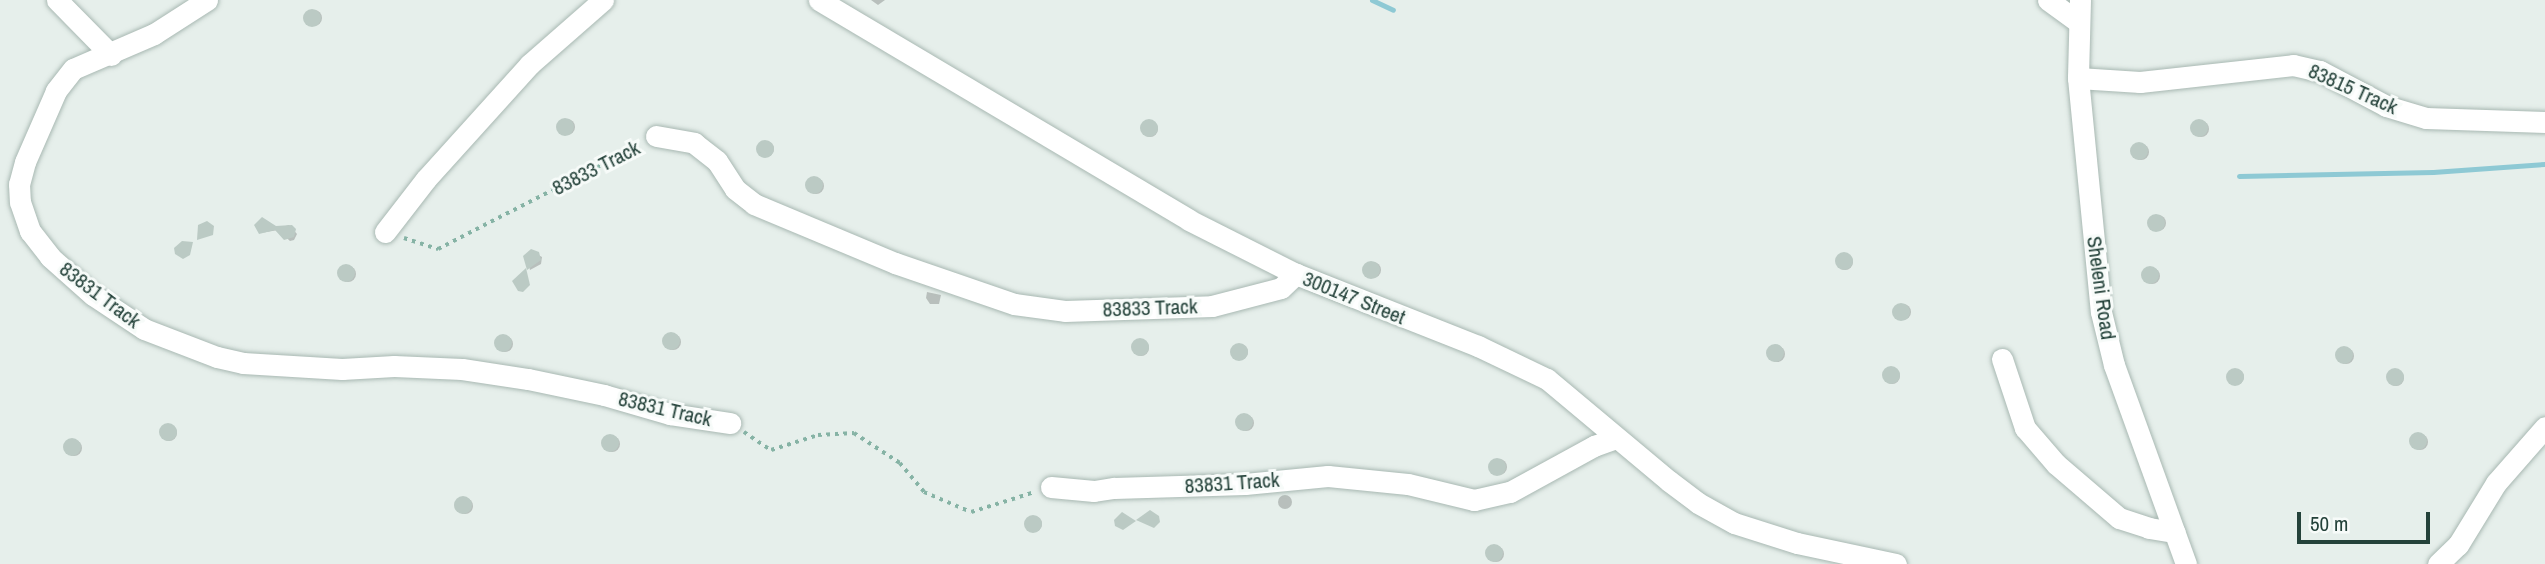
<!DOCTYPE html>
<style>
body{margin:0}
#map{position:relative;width:2545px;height:564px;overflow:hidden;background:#e6efeb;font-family:"Archivo Narrow",sans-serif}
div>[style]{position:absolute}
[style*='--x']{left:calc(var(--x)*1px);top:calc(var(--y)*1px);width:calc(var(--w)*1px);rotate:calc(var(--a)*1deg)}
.shadow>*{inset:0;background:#0003}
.round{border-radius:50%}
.stream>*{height:5px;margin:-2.5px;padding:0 2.5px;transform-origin:2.5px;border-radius:2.5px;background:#8ec9d4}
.building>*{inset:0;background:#bbcac4}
.path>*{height:3.5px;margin-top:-1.75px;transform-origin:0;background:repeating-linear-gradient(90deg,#86b3a5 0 3.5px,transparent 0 8.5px)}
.roads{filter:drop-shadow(0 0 2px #a8b8b2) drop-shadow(0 0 2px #a8b8b2)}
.minor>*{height:21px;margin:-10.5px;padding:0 10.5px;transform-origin:10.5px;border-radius:10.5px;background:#fff}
span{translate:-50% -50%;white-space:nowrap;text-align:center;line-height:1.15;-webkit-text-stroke:6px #f7fbf9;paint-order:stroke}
.street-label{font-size:21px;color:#24423a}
.scale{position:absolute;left:2297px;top:512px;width:133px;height:32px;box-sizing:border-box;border:4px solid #24423a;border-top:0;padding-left:9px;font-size:21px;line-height:24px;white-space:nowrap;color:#24423a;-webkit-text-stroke:5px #f7fbf9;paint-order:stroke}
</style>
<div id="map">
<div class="shadow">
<i style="clip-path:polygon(871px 0,885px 0,878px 5px)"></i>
<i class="round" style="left:306px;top:10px;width:16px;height:16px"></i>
<i class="round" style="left:559px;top:119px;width:16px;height:16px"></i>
<i class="round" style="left:2193px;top:121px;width:16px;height:16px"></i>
<i class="round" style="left:1142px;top:121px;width:16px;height:16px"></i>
<i class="round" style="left:758px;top:141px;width:16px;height:16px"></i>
<i class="round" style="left:2133px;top:144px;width:16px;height:16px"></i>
<i class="round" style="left:808px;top:178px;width:16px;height:16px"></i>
<i class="round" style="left:2150px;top:215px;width:16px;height:16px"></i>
<i style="clip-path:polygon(289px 225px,297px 234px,294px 240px,290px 241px,278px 230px,261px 233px)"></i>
<i style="clip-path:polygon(531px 251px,542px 257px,541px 264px,530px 270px,526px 255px)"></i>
<i class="round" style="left:1837px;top:254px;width:16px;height:16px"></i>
<i class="round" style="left:1365px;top:262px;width:16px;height:16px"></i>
<i class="round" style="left:340px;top:266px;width:16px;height:16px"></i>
<i class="round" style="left:2144px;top:268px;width:16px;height:16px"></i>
<i style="clip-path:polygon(927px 292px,941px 295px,939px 304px,930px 304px,926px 298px)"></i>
<i class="round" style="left:1895px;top:304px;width:16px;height:16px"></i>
<i class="round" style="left:665px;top:334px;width:16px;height:16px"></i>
<i class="round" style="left:497px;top:336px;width:16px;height:16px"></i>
<i class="round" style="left:1133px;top:340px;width:16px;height:16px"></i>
<i class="round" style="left:1232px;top:344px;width:16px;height:16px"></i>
<i class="round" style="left:1769px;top:346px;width:16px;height:16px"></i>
<i class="round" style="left:2338px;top:348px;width:16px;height:16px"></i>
<i class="round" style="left:1884px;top:368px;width:16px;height:16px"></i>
<i class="round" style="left:2228px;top:369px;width:16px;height:16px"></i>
<i class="round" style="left:2388px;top:370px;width:16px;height:16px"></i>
<i class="round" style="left:1238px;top:415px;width:16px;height:16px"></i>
<i class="round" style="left:161px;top:425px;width:16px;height:16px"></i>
<i class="round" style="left:2412px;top:434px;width:16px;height:16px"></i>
<i class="round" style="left:604px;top:436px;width:16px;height:16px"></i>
<i class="round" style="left:66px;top:440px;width:16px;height:16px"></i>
<i class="round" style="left:1491px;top:459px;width:16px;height:16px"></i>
<i class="round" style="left:1278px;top:495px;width:14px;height:14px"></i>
<i class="round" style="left:457px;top:498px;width:16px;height:16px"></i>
<i class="round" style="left:1026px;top:516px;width:16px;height:16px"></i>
<i class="round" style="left:1488px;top:546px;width:16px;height:16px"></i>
</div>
<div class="stream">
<i style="--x:1372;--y:0;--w:23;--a:25"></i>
<i style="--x:2239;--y:176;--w:194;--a:-1.2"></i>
<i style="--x:2433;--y:172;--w:112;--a:-4.1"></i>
</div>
<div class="building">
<i class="round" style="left:303px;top:9px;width:18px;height:18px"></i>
<i class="round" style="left:556px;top:118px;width:18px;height:18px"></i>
<i class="round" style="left:2190px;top:119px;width:18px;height:18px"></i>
<i class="round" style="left:1140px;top:119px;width:18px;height:18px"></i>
<i class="round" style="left:756px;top:140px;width:18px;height:18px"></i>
<i class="round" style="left:2130px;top:142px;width:18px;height:18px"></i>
<i class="round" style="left:805px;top:176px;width:18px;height:18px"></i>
<i class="round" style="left:2147px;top:214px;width:18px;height:18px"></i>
<i style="clip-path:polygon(262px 217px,276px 226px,292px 225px,296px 229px,294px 237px,284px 240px,275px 230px,259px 234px,254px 225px)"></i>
<i style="clip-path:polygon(207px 221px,214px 226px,213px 235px,197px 240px,198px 225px)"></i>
<i style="clip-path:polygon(182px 241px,193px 242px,190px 255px,183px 259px,175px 254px,174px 248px)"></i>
<i style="clip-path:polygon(531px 249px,539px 252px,541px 260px,527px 270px,523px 256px)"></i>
<i class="round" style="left:1835px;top:252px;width:18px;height:18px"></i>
<i class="round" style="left:1362px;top:261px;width:18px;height:18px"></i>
<i class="round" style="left:337px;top:264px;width:18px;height:18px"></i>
<i class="round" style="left:2141px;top:266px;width:18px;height:18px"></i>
<i style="clip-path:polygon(526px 268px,530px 285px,523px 292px,518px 291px,512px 281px)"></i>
<i class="round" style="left:1892px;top:303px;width:18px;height:18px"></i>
<i class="round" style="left:662px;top:332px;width:18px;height:18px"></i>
<i class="round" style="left:494px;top:334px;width:18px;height:18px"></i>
<i class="round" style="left:1131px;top:338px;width:18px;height:18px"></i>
<i class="round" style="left:1230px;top:343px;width:18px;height:18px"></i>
<i class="round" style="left:1766px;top:344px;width:18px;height:18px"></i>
<i class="round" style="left:2335px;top:346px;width:18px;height:18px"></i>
<i class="round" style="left:1882px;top:366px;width:18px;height:18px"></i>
<i class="round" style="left:2226px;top:368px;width:18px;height:18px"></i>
<i class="round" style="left:2386px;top:368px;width:18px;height:18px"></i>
<i class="round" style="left:1235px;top:413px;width:18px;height:18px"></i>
<i class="round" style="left:159px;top:423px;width:18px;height:18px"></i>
<i class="round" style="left:2409px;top:432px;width:18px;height:18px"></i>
<i class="round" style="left:601px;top:434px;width:18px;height:18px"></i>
<i class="round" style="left:63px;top:438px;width:18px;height:18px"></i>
<i class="round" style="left:1488px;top:458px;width:18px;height:18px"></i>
<i class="round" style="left:454px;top:496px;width:18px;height:18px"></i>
<i style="clip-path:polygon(1150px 510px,1159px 516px,1160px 522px,1154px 528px,1136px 520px)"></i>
<i style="clip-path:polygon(1122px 512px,1136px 521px,1123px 530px,1115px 526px,1114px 520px)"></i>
<i class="round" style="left:1024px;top:515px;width:18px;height:18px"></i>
<i class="round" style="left:1485px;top:544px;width:18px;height:18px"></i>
</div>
<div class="path">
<i style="--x:404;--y:238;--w:36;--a:18"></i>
<i style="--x:438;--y:249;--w:229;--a:-27.3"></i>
<i style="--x:744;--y:432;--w:32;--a:34"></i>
<i style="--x:771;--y:450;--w:49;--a:-17.7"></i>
<i style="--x:818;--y:435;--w:36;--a:-3"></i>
<i style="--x:854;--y:433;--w:55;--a:33.1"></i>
<i style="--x:900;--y:463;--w:38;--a:50"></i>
<i style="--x:924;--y:492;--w:51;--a:23.1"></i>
<i style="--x:971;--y:512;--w:67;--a:-17.4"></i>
</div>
<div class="roads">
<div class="minor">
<i style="--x:57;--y:0;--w:77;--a:45.5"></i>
<i style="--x:207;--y:0;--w:63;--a:147.3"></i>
<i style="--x:154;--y:34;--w:88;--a:156.6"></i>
<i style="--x:73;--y:69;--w:28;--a:128"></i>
<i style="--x:56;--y:91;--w:77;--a:113.6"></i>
<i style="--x:25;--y:162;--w:23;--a:105"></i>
<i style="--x:19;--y:184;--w:18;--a:87"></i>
<i style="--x:20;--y:202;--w:31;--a:71"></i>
<i style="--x:30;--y:231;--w:33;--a:52"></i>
<i style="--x:50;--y:257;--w:57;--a:41.5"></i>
<i style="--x:93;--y:295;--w:61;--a:33.7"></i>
<i style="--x:144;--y:329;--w:78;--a:21"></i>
<i style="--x:217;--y:357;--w:27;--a:13"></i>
<i style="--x:243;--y:363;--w:99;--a:3.5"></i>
<i style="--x:342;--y:369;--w:52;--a:-3.3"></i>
<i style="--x:394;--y:366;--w:68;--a:2.5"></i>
<i style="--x:462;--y:369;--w:67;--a:8.6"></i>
<i style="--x:528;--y:379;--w:78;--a:11.9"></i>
<i style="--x:604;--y:395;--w:69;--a:16.1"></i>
<i style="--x:670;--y:414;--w:61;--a:8.5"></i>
<i style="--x:819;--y:0;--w:430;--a:30.7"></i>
<i style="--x:1189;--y:220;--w:120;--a:26.8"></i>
<i style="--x:1296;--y:274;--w:196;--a:21.6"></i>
<i style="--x:1478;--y:346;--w:76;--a:25.6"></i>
<i style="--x:1547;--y:379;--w:159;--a:39.9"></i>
<i style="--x:1669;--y:481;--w:36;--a:37"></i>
<i style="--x:1698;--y:503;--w:41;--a:29.1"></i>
<i style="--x:1734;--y:523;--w:66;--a:17.6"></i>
<i style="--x:1797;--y:543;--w:101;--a:12"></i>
<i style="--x:2048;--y:0;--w:37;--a:36"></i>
<i style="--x:2080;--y:0;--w:78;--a:91.5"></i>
<i style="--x:2078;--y:78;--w:235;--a:84.4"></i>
<i style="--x:2101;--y:312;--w:55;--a:76.2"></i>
<i style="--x:2114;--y:365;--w:212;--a:70.1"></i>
<i style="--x:2078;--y:78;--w:62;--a:3.7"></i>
<i style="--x:2140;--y:82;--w:154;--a:-6.3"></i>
<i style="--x:2293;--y:65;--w:28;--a:13"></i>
<i style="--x:2320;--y:71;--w:75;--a:27.9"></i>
<i style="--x:2386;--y:106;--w:42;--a:16.7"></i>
<i style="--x:2426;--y:118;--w:119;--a:1.9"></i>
<i style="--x:656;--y:136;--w:39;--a:10"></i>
<i style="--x:694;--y:143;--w:29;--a:38"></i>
<i style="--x:717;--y:161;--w:33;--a:57"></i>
<i style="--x:735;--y:189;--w:24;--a:38"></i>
<i style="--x:754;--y:204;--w:153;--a:22.7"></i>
<i style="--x:895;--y:263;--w:126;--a:19"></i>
<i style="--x:1014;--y:304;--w:51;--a:7.8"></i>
<i style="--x:1065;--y:311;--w:147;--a:-1.9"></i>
<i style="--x:1212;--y:306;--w:71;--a:-14.6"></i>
<i style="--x:1281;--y:288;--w:21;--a:-43"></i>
<i style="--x:385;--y:232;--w:67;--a:-52.3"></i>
<i style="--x:426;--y:179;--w:155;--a:-47.9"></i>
<i style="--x:530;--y:64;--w:97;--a:-41.2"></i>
<i style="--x:2002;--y:359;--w:73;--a:71.6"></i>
<i style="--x:2025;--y:428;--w:48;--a:49.3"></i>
<i style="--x:2056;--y:464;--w:83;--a:40.6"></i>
<i style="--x:2119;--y:518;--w:32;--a:18"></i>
<i style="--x:2149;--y:528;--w:26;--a:9"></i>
<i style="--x:1051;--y:487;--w:43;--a:5.3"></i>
<i style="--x:1094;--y:491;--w:20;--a:-9"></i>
<i style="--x:1114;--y:488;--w:131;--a:-1.7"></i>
<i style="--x:1245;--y:484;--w:83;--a:-5.5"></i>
<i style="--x:1328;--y:476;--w:80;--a:5.7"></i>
<i style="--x:1408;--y:484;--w:68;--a:13.6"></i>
<i style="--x:1474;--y:500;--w:37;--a:-13"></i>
<i style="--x:1510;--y:492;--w:96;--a:-28.7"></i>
<i style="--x:1594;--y:446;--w:23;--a:-20"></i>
<i style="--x:2438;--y:564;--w:28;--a:-44"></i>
<i style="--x:2458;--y:545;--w:73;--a:-58.5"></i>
<i style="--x:2496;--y:483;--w:74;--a:-48.8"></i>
</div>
</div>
<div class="street-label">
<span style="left:2353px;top:89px;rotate:24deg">83815 Track</span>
<span style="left:596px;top:168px;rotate:-27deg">83833 Track</span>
<span style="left:2101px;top:288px;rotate:82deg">Sheleni Road</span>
<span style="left:100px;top:295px;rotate:37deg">83831 Track</span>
<span style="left:1354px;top:298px;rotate:22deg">300147 Street</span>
<span style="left:1150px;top:308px;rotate:-2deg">83833 Track</span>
<span style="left:665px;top:409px;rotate:13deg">83831 Track</span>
<span style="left:1232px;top:483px;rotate:-4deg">83831 Track</span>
</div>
<div class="scale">50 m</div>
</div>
